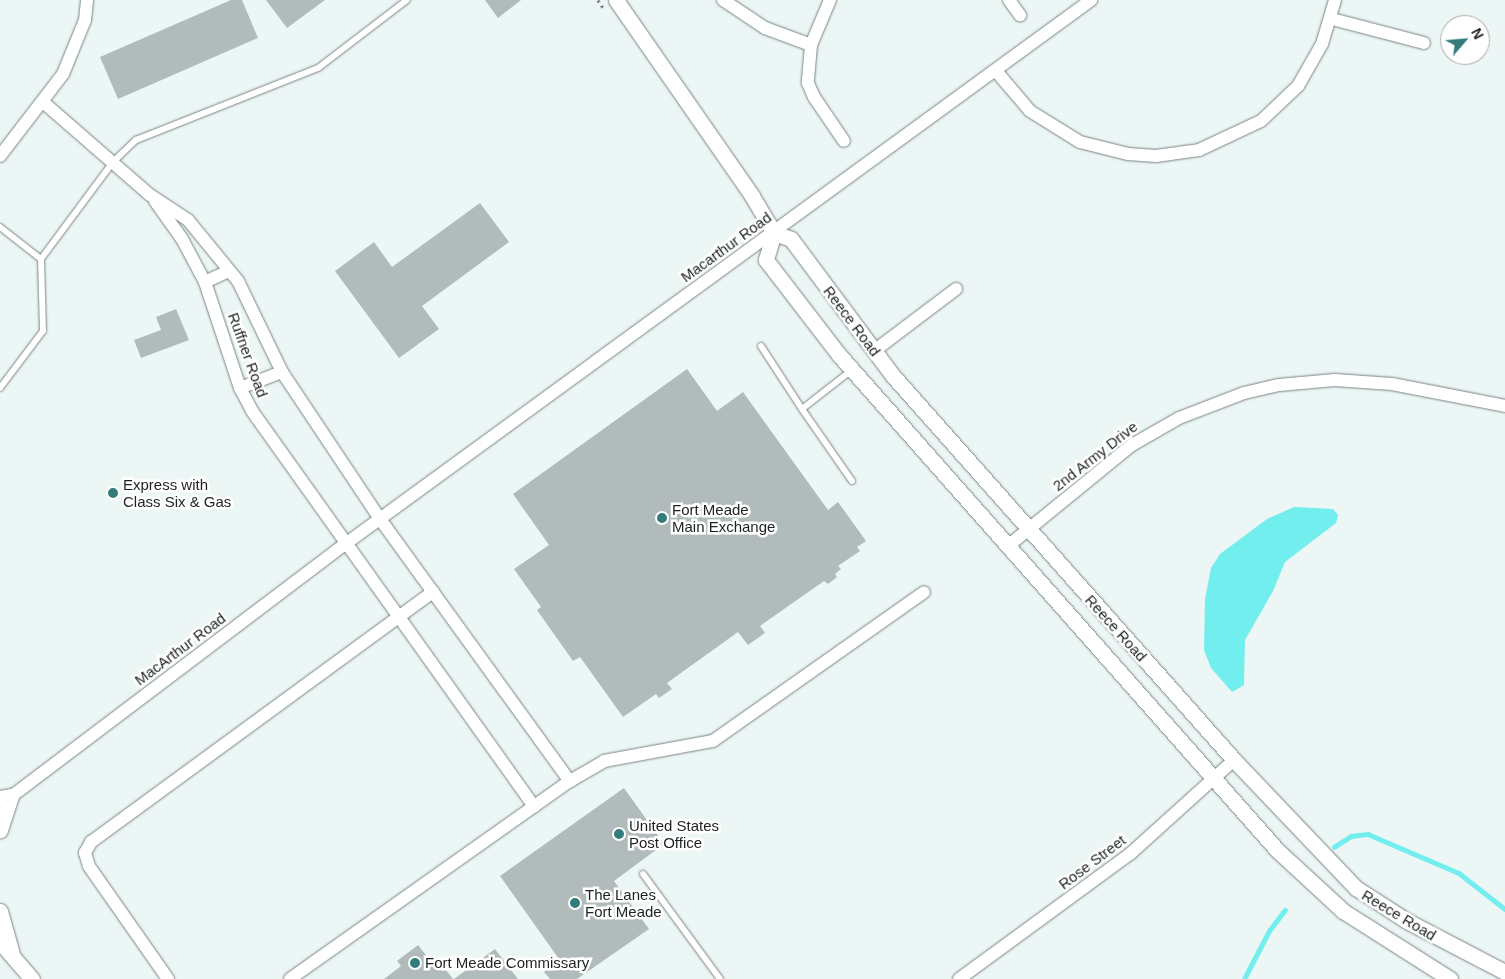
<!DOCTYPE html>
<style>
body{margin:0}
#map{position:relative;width:1505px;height:979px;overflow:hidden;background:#ebf6f5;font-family:Arial,sans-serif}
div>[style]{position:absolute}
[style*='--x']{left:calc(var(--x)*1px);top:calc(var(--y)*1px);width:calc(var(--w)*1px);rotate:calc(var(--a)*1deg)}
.water>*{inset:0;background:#71eeed}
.stream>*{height:4.5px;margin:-2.25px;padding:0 2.25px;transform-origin:2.25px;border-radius:2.25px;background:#71eeed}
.building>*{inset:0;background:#b1bbbb}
.path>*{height:2.5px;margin-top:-1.25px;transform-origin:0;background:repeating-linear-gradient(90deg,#7c8383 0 2.5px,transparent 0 6.5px)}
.roads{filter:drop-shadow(0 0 1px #7b8484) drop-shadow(0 0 1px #7b8484)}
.service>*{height:6px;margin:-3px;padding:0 3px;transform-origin:3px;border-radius:3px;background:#fff}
.minor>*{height:12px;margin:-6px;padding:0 6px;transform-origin:6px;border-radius:6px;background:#fff}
.tertiary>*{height:15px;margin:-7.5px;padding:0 7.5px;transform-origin:7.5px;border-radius:7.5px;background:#fff}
.dots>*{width:14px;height:14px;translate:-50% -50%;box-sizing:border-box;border:2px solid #fff;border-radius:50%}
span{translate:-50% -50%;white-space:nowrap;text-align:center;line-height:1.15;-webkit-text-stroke:5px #fff;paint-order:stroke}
.street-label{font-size:15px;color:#1e2222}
.poi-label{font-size:15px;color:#1e2222}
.left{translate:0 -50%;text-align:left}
.north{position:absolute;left:1440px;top:15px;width:50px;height:50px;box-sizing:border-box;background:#fff;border:1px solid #a5a7a7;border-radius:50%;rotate:63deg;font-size:14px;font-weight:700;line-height:20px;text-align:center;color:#1e2222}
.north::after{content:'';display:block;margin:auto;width:18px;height:22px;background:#337c7b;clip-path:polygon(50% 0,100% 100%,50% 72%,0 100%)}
</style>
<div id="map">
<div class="water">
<i style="clip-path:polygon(1294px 507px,1333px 509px,1338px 515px,1336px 523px,1285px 562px,1273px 591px,1245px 640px,1244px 685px,1232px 692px,1211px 668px,1204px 650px,1205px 599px,1211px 568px,1220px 554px,1267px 519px)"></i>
</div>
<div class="stream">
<i style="--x:1334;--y:847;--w:20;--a:-33"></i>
<i style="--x:1351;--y:836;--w:17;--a:-7"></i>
<i style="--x:1368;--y:834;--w:99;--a:23.2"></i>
<i style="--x:1459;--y:873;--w:58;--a:38"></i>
<i style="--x:1244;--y:979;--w:54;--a:-62.5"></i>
<i style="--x:1269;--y:931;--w:26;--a:-53"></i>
</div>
<div class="building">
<i style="clip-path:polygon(231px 0,242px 0,258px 38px,118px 99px,100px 57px)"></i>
<i style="clip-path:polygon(266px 0,325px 0,287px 28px)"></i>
<i style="clip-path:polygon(485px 0,521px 0,498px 18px)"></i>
<i style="clip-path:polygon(480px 203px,509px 242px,422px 306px,439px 329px,399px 358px,335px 271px,374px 242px,392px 267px)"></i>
<i style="clip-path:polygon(176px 309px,189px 340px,141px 358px,134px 340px,161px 330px,156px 317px)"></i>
<i style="clip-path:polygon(687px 369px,717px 411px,743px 392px,828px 510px,838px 502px,866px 541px,857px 547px,860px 551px,838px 566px,841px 569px,835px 574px,837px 577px,828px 584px,824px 581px,760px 626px,765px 633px,748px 645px,738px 632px,667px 683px,672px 689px,659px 698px,656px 694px,623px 717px,580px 657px,573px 661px,537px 610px,541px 607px,514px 569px,549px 545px,513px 494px)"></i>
<i style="clip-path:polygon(624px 788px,664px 844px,614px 881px,649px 929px,577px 979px,550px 979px,544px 972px,559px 959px,500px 876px)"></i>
<i style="clip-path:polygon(418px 945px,437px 969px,442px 965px,453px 979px,384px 979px,401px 966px,397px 961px)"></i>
<i style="clip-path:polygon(495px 949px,518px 979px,454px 979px)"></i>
</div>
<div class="path">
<i style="--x:598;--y:0;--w:11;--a:56"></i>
</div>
<div class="roads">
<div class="service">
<i style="--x:0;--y:227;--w:52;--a:38"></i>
<i style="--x:41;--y:259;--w:121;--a:-53.4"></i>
<i style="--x:113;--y:162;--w:32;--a:-44"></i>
<i style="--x:136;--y:140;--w:196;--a:-21.6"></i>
<i style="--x:318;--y:68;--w:112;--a:-37.4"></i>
<i style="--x:761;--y:346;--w:75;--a:56.9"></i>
<i style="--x:0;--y:388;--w:71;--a:-53"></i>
<i style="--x:43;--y:331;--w:72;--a:-91.6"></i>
<i style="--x:852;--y:481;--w:88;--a:-124.8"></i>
<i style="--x:802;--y:409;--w:63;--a:-38"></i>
<i style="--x:643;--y:874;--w:130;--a:53.7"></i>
</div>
<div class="minor">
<i style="--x:723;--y:0;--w:50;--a:33.7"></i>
<i style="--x:765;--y:28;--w:49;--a:20.3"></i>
<i style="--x:830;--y:0;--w:49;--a:112.9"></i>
<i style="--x:811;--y:45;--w:38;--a:95"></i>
<i style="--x:808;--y:83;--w:15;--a:67"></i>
<i style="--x:814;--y:97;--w:53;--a:55.7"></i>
<i style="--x:1009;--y:0;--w:19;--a:54"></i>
<i style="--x:1332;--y:19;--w:95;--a:14.6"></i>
<i style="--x:996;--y:71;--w:52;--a:49.6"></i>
<i style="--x:1030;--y:111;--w:59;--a:31.8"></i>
<i style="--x:1080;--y:142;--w:49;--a:14"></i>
<i style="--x:1128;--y:154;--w:28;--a:4"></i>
<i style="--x:1156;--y:156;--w:43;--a:-7.9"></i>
<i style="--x:1199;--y:150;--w:68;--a:-25.1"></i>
<i style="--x:1261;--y:121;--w:51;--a:-43.4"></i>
<i style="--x:1298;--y:86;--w:48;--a:-60.3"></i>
<i style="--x:1322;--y:44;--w:46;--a:-73.5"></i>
<i style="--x:43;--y:102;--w:142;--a:41"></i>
<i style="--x:150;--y:195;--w:45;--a:33.3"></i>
<i style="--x:188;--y:220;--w:79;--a:50.7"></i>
<i style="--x:238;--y:281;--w:101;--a:64.2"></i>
<i style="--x:282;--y:372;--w:177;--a:56.3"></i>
<i style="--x:380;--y:519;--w:324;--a:54.1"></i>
<i style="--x:0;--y:156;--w:103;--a:-52.5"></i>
<i style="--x:63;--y:74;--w:58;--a:-67.8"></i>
<i style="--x:85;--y:20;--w:20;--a:-84"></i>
<i style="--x:155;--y:201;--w:47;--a:54.6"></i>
<i style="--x:182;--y:239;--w:49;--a:61.9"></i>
<i style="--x:205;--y:282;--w:112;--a:71.7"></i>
<i style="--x:240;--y:388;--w:26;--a:62"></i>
<i style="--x:252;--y:411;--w:486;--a:54.5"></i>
<i style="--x:205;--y:282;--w:26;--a:-25"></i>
<i style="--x:874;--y:351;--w:103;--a:-37.1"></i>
<i style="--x:240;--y:388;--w:45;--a:-20.9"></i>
<i style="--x:1008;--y:546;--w:160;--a:-39.2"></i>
<i style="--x:1132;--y:445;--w:54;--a:-29.9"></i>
<i style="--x:1179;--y:418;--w:70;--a:-21"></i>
<i style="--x:1244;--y:393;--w:36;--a:-13"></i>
<i style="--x:1279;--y:385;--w:56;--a:-5.1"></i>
<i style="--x:1335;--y:380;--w:57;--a:4"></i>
<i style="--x:1392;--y:384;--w:115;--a:11"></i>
<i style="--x:4;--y:802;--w:426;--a:-37.1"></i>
<i style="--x:344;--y:545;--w:925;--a:-36.11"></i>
<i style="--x:168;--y:979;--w:138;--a:-125"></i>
<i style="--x:89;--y:866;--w:14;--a:-107"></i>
<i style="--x:85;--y:853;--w:13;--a:-61"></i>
<i style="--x:91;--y:842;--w:424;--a:-36.2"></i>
<i style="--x:290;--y:979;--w:343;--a:-35.3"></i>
<i style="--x:570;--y:781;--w:39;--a:-30"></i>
<i style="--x:604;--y:761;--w:111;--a:-10.4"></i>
<i style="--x:713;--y:741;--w:258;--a:-35.2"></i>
<i style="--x:959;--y:979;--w:212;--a:-36.2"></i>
<i style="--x:1130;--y:854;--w:140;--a:-42.1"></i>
</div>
<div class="tertiary">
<i style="--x:616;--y:0;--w:239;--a:55.2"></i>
<i style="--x:752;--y:196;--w:43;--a:59.3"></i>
<i style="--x:774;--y:233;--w:18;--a:19"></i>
<i style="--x:791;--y:239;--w:172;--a:53.3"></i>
<i style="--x:894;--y:377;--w:512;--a:48.4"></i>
<i style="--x:1234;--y:760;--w:177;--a:46.4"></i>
<i style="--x:1356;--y:888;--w:61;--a:32.9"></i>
<i style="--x:1407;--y:921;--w:110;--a:27.5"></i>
<i style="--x:774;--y:233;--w:28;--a:107"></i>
<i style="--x:766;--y:260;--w:121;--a:52.4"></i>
<i style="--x:840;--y:356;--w:660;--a:48.5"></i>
<i style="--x:1277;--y:850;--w:90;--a:42.7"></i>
<i style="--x:1343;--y:911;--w:127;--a:32.4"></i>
<i style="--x:0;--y:798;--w:11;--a:-10"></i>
<i style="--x:11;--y:796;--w:36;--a:108"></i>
<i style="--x:0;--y:911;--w:45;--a:74.4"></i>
<i style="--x:0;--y:942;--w:49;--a:49.1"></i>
</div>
</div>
<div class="dots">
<i style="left:113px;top:493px;background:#337c7b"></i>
<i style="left:662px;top:518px;background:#337c7b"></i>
<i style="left:619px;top:834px;background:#337c7b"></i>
<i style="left:575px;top:903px;background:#337c7b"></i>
<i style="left:415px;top:963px;background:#337c7b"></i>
</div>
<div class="street-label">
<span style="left:726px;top:247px;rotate:-36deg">Macarthur Road</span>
<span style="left:852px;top:321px;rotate:53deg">Reece Road</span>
<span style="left:248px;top:355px;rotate:70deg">Ruffner Road</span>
<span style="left:1095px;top:456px;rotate:-38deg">2nd Army Drive</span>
<span style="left:1116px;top:628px;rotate:48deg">Reece Road</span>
<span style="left:180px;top:649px;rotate:-37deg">MacArthur Road</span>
<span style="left:1092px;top:862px;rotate:-37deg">Rose Street</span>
<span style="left:1399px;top:915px;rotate:31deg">Reece Road</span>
</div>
<div class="poi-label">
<span class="left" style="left:123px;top:493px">Express with<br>Class Six &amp; Gas</span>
<span class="left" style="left:672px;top:518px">Fort Meade<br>Main Exchange</span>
<span class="left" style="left:629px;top:834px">United States<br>Post Office</span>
<span class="left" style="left:585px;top:903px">The Lanes<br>Fort Meade</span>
<span class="left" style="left:425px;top:963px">Fort Meade Commissary</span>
</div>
<div class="north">N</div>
</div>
